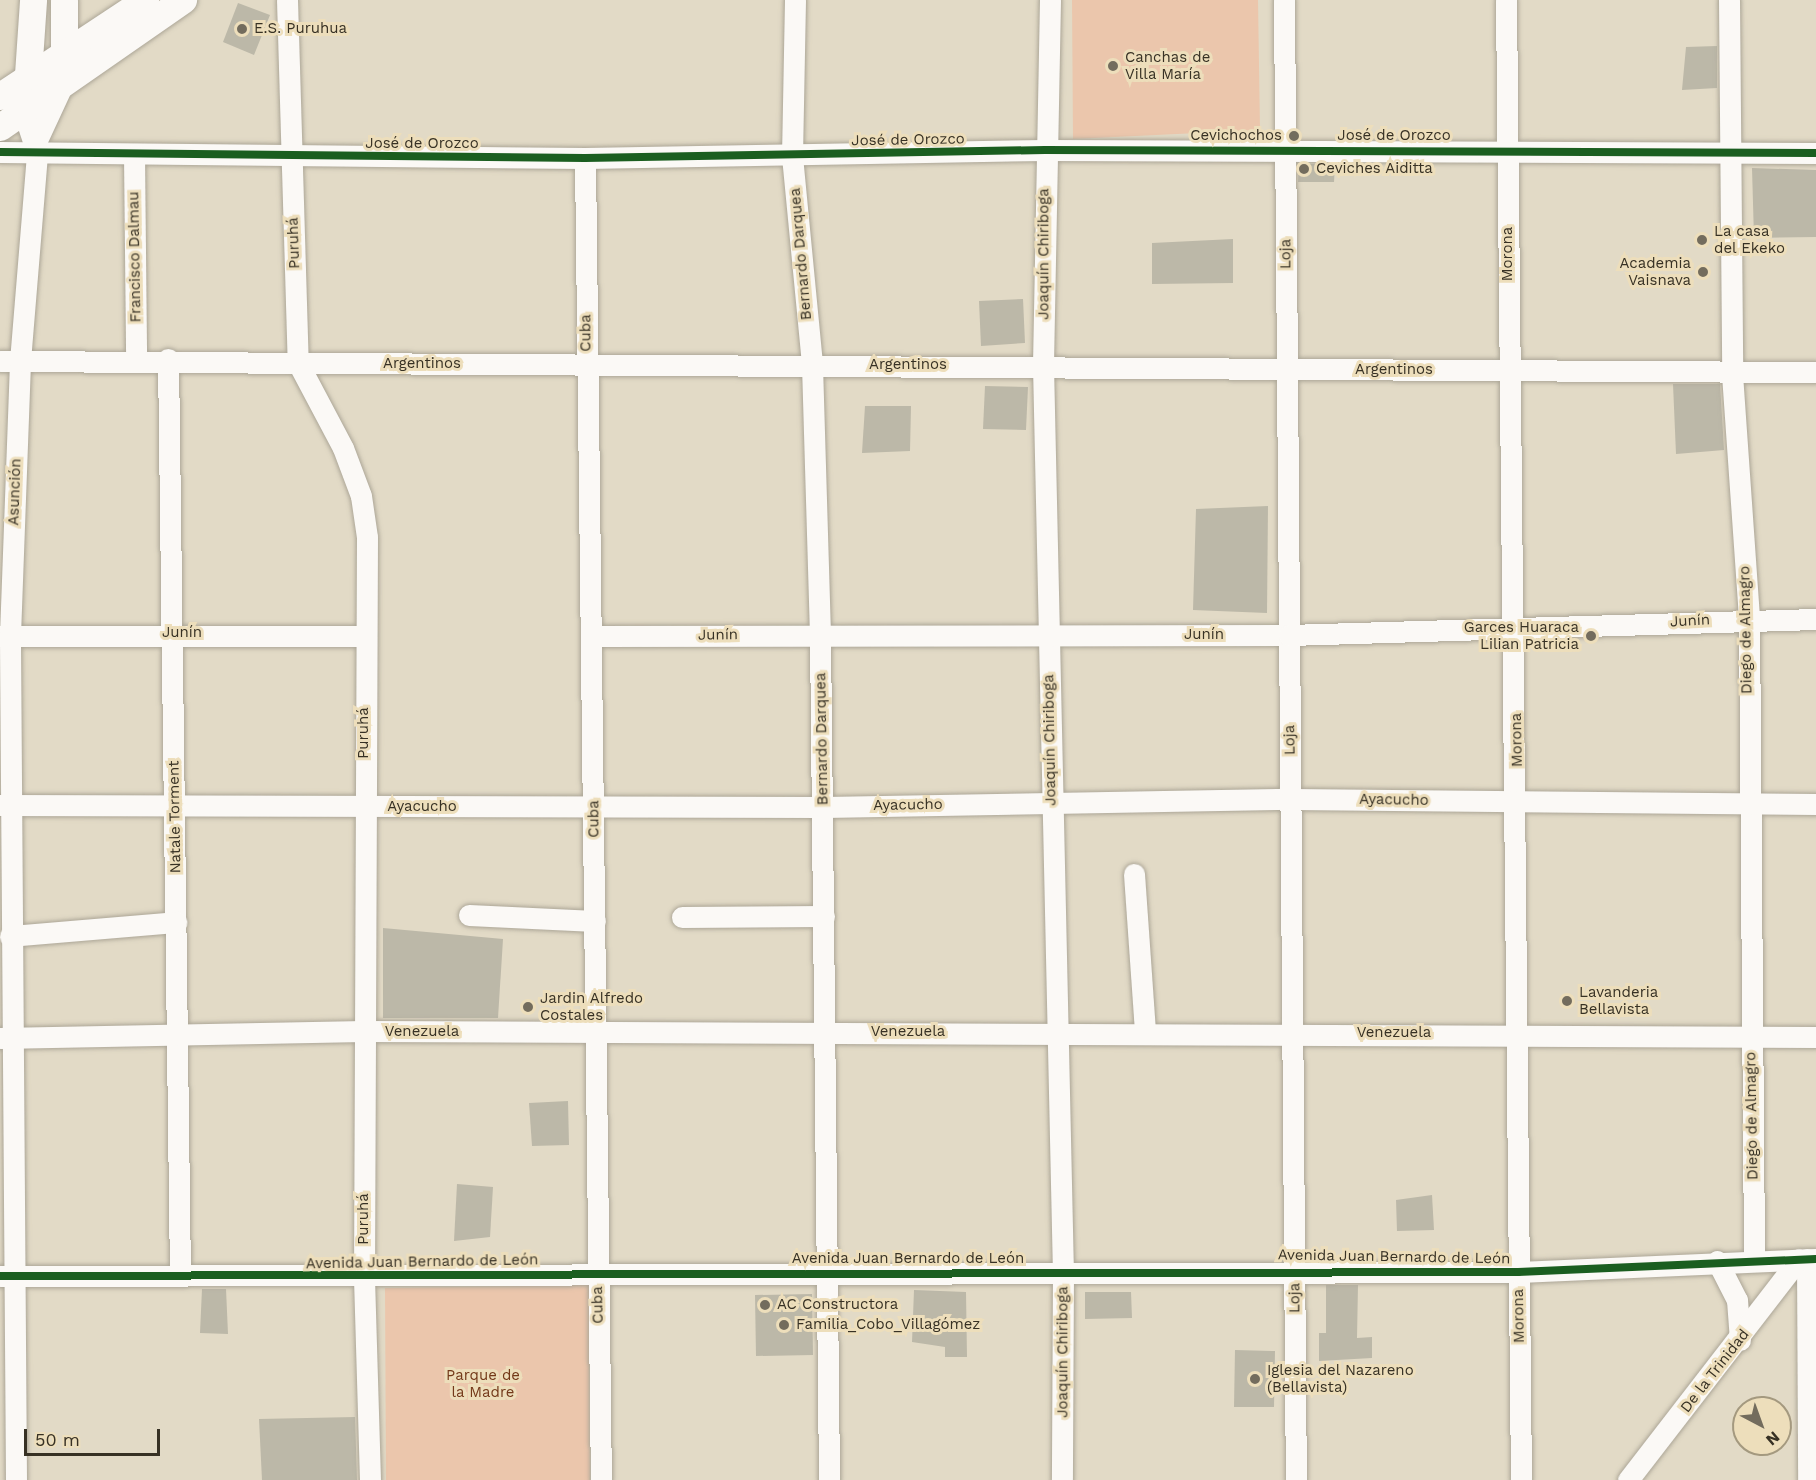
<!DOCTYPE html>
<meta charset="utf-8">
<style>
body{margin:0}
#map{position:relative;width:1816px;height:1480px;overflow:hidden;background:#e2dac6;font-family:"Work Sans",sans-serif}
div>[style]{position:absolute}
[style*='--x']{left:calc(var(--x)*1px);top:calc(var(--y)*1px);width:calc(var(--w)*1px);rotate:calc(var(--a)*1deg)}
.green>*{inset:0;background:#ebc6ac}
.building>*{inset:0;background:#bcb8a8}
.roads{filter:drop-shadow(0 0 2px #aca697) drop-shadow(0 0 2px #aca697)}
.minor>*{height:21px;margin:-10.5px;padding:0 10.5px;transform-origin:10.5px;border-radius:10.5px;background:#fbf9f6}
.tertiary>*{height:27px;margin:-13.5px;padding:0 13.5px;transform-origin:13.5px;border-radius:13.5px;background:#fbf9f6}
.cycleway>*{height:8px;margin:-4px;padding:0 4px;transform-origin:4px;border-radius:4px;background:#1b5e20}
.dots>*{width:16px;height:16px;translate:-50% -50%;box-sizing:border-box;border:3px solid #eddebb;border-radius:50%}
span{translate:-50% -50%;white-space:nowrap;text-align:center;line-height:1.15;-webkit-text-stroke:6px #eddebb;paint-order:stroke}
.poi-label{font-size:15px;color:#373124}
.left{translate:0 -50%;text-align:left}
.right{translate:-100% -50%;text-align:right}
.street-label{font-size:15px;color:#373124}
.park-label{font-size:15px;color:#733919}
.north{position:absolute;left:1732px;top:1396px;width:60px;height:60px;box-sizing:border-box;background:#eddebb;border:2px solid #a4997f;border-radius:50%;rotate:139deg;font-size:16px;font-weight:700;line-height:24px;text-align:center;color:#373124}
.north::after{content:'';display:block;margin:auto;width:21px;height:27px;background:#736c5d;clip-path:polygon(50% 0,100% 100%,50% 72%,0 100%)}
.scale{position:absolute;left:24px;top:1429px;width:136px;height:27px;box-sizing:border-box;border:3px solid #373124;border-top:0;padding-left:8px;font-size:18px;line-height:21px;white-space:nowrap;color:#373124;-webkit-text-stroke:4px #eddebb;paint-order:stroke}
</style>
<div id="map">
<div class="green">
<i style="clip-path:polygon(1072px 0,1258px 0,1260px 130px,1073px 139px)"></i>
<i style="clip-path:polygon(589px 1285px,590px 1480px,386px 1480px,385px 1288px)"></i>
</div>
<div class="building">
<i style="clip-path:polygon(238px 3px,270px 15px,254px 55px,223px 42px)"></i>
<i style="clip-path:polygon(1717px 46px,1717px 88px,1682px 90px,1686px 47px)"></i>
<i style="clip-path:polygon(1299px 164px,1335px 164px,1334px 182px,1298px 182px)"></i>
<i style="clip-path:polygon(1752px 168px,1816px 170px,1816px 237px,1754px 238px)"></i>
<i style="clip-path:polygon(1233px 239px,1233px 283px,1152px 284px,1152px 243px)"></i>
<i style="clip-path:polygon(1023px 299px,1025px 343px,981px 346px,979px 301px)"></i>
<i style="clip-path:polygon(1673px 384px,1720px 384px,1724px 450px,1676px 454px)"></i>
<i style="clip-path:polygon(985px 386px,1028px 387px,1026px 430px,983px 429px)"></i>
<i style="clip-path:polygon(865px 406px,911px 406px,910px 451px,862px 453px)"></i>
<i style="clip-path:polygon(1268px 506px,1267px 613px,1193px 610px,1196px 509px)"></i>
<i style="clip-path:polygon(383px 928px,503px 939px,498px 1018px,383px 1018px)"></i>
<i style="clip-path:polygon(568px 1101px,569px 1145px,532px 1146px,529px 1103px)"></i>
<i style="clip-path:polygon(457px 1184px,493px 1187px,490px 1237px,454px 1241px)"></i>
<i style="clip-path:polygon(1432px 1195px,1434px 1230px,1397px 1231px,1396px 1200px)"></i>
<i style="clip-path:polygon(1326px 1285px,1358px 1285px,1357px 1338px,1372px 1337px,1372px 1358px,1319px 1361px,1319px 1333px,1326px 1333px)"></i>
<i style="clip-path:polygon(202px 1289px,226px 1289px,228px 1334px,200px 1333px)"></i>
<i style="clip-path:polygon(914px 1290px,966px 1292px,967px 1357px,945px 1357px,945px 1347px,912px 1342px)"></i>
<i style="clip-path:polygon(1085px 1292px,1131px 1292px,1132px 1318px,1085px 1319px)"></i>
<i style="clip-path:polygon(812px 1294px,813px 1355px,756px 1356px,755px 1295px)"></i>
<i style="clip-path:polygon(1235px 1350px,1275px 1351px,1274px 1407px,1234px 1407px)"></i>
<i style="clip-path:polygon(355px 1417px,357px 1480px,262px 1480px,259px 1419px)"></i>
</div>
<div class="roads">
<div class="minor">
<i style="--x:287;--y:0;--w:363;--a:88.3"></i>
<i style="--x:298;--y:363;--w:96;--a:62.1"></i>
<i style="--x:343;--y:448;--w:51;--a:69.4"></i>
<i style="--x:361;--y:496;--w:41;--a:81.7"></i>
<i style="--x:367;--y:537;--w:741;--a:90.23"></i>
<i style="--x:364;--y:1278;--w:202;--a:88.3"></i>
<i style="--x:795;--y:0;--w:156;--a:91.1"></i>
<i style="--x:792;--y:156;--w:210;--a:84.5"></i>
<i style="--x:812;--y:365;--w:269;--a:88.3"></i>
<i style="--x:820;--y:634;--w:846;--a:89.39"></i>
<i style="--x:1050;--y:0;--w:365;--a:91.1"></i>
<i style="--x:1043;--y:365;--w:908;--a:88.74"></i>
<i style="--x:1063;--y:1273;--w:207;--a:90.3"></i>
<i style="--x:1284;--y:0;--w:1480;--a:89.54"></i>
<i style="--x:1506;--y:0;--w:1480;--a:89.42"></i>
<i style="--x:1729;--y:0;--w:374;--a:89.5"></i>
<i style="--x:1732;--y:374;--w:245;--a:86"></i>
<i style="--x:1749;--y:618;--w:642;--a:89.55"></i>
<i style="--x:37;--y:140;--w:62;--a:-65.1"></i>
<i style="--x:0;--y:152;--w:585;--a:0.59"></i>
<i style="--x:585;--y:158;--w:460;--a:-1"></i>
<i style="--x:1045;--y:150;--w:771;--a:0.22"></i>
<i style="--x:134;--y:155;--w:204;--a:89.4"></i>
<i style="--x:585;--y:158;--w:1322;--a:89.31"></i>
<i style="--x:168;--y:359;--w:917;--a:89.25"></i>
<i style="--x:0;--y:361;--w:1816;--a:0.35"></i>
<i style="--x:0;--y:636;--w:364;--a:0"></i>
<i style="--x:592;--y:636;--w:697;--a:-0.08"></i>
<i style="--x:1289;--y:635;--w:527;--a:-1.74"></i>
<i style="--x:0;--y:805;--w:824;--a:0.14"></i>
<i style="--x:824;--y:807;--w:467;--a:-1"></i>
<i style="--x:1291;--y:799;--w:525;--a:0.55"></i>
<i style="--x:1134;--y:874;--w:159;--a:86"></i>
<i style="--x:469;--y:915;--w:126;--a:2.7"></i>
<i style="--x:682;--y:917;--w:142;--a:-0.4"></i>
<i style="--x:10;--y:936;--w:167;--a:-4.8"></i>
<i style="--x:0;--y:1038;--w:364;--a:-1.1"></i>
<i style="--x:364;--y:1031;--w:1452;--a:0.24"></i>
<i style="--x:1807;--y:1259;--w:221;--a:89.7"></i>
<i style="--x:1717;--y:1261;--w:44;--a:62.9"></i>
<i style="--x:1737;--y:1300;--w:40;--a:85.7"></i>
<i style="--x:0;--y:1276;--w:1518;--a:-0.15"></i>
<i style="--x:1518;--y:1272;--w:298;--a:-2.5"></i>
<i style="--x:16;--y:1480;--w:845;--a:-90.41"></i>
<i style="--x:10;--y:635;--w:274;--a:-87.9"></i>
<i style="--x:20;--y:361;--w:209;--a:-85.3"></i>
<i style="--x:37;--y:153;--w:44;--a:-108.4"></i>
<i style="--x:1628;--y:1480;--w:279;--a:-52.3"></i>
</div>
<div class="tertiary">
<i style="--x:64;--y:68;--w:68;--a:-90"></i>
<i style="--x:27;--y:89;--w:89;--a:-86.1"></i>
<i style="--x:0;--y:96;--w:174;--a:-33.5"></i>
<i style="--x:0;--y:127;--w:223;--a:-34.8"></i>
</div>
</div>
<div class="cycleway">
<i style="--x:0;--y:152;--w:585;--a:0.59"></i>
<i style="--x:585;--y:158;--w:460;--a:-1"></i>
<i style="--x:1045;--y:150;--w:771;--a:0.22"></i>
<i style="--x:0;--y:1276;--w:1518;--a:-0.15"></i>
<i style="--x:1518;--y:1272;--w:298;--a:-2.5"></i>
</div>
<div class="dots">
<i style="left:242px;top:29px;background:#736c5d"></i>
<i style="left:1113px;top:66px;background:#736c5d"></i>
<i style="left:1294px;top:136px;background:#736c5d"></i>
<i style="left:1304px;top:169px;background:#736c5d"></i>
<i style="left:1702px;top:240px;background:#736c5d"></i>
<i style="left:1703px;top:272px;background:#736c5d"></i>
<i style="left:1591px;top:636px;background:#736c5d"></i>
<i style="left:1567px;top:1001px;background:#736c5d"></i>
<i style="left:528px;top:1007px;background:#736c5d"></i>
<i style="left:765px;top:1305px;background:#736c5d"></i>
<i style="left:784px;top:1325px;background:#736c5d"></i>
<i style="left:1255px;top:1379px;background:#736c5d"></i>
</div>
<div class="poi-label">
<span class="left" style="left:254px;top:29px">E.S. Puruhua</span>
<span class="left" style="left:1125px;top:66px">Canchas de<br>Villa María</span>
<span class="right" style="left:1282px;top:136px">Cevichochos</span>
<span class="left" style="left:1316px;top:169px">Ceviches Aiditta</span>
<span class="left" style="left:1714px;top:240px">La casa<br>del Ekeko</span>
<span class="right" style="left:1691px;top:272px">Academia<br>Vaisnava</span>
<span class="right" style="left:1579px;top:636px">Garces Huaraca<br>Lilian Patricia</span>
<span class="left" style="left:1579px;top:1001px">Lavanderia<br>Bellavista</span>
<span class="left" style="left:540px;top:1007px">Jardin Alfredo<br>Costales</span>
<span class="left" style="left:777px;top:1305px">AC Constructora</span>
<span class="left" style="left:796px;top:1325px">Familia_Cobo_Villagómez</span>
<span class="left" style="left:1267px;top:1379px">Iglesia del Nazareno<br>(Bellavista)</span>
</div>
<div class="street-label">
<span style="left:1394px;top:136px">José de Orozco</span>
<span style="left:908px;top:140px;rotate:-1deg">José de Orozco</span>
<span style="left:422px;top:144px">José de Orozco</span>
<span style="left:294px;top:243px;rotate:-92deg">Puruhá</span>
<span style="left:801px;top:254px;rotate:-95deg">Bernardo Darquea</span>
<span style="left:1044px;top:254px;rotate:-90deg">Joaquín Chiriboga</span>
<span style="left:1286px;top:254px;rotate:-90deg">Loja</span>
<span style="left:1508px;top:254px;rotate:-90deg">Morona</span>
<span style="left:135px;top:257px;rotate:-91deg">Francisco Dalmau</span>
<span style="left:586px;top:333px;rotate:-90deg">Cuba</span>
<span style="left:422px;top:364px">Argentinos</span>
<span style="left:908px;top:365px">Argentinos</span>
<span style="left:1394px;top:370px">Argentinos</span>
<span style="left:15px;top:492px;rotate:-88deg">Asunción</span>
<span style="left:1690px;top:621px;rotate:-3deg">Junín</span>
<span style="left:1746px;top:630px;rotate:-91deg">Diego de Almagro</span>
<span style="left:182px;top:633px">Junín</span>
<span style="left:718px;top:635px;rotate:-1deg">Junín</span>
<span style="left:1204px;top:635px">Junín</span>
<span style="left:364px;top:733px;rotate:-90deg">Puruhá</span>
<span style="left:822px;top:739px;rotate:-91deg">Bernardo Darquea</span>
<span style="left:1050px;top:740px;rotate:-91deg">Joaquín Chiriboga</span>
<span style="left:1290px;top:740px;rotate:-91deg">Loja</span>
<span style="left:1517px;top:740px;rotate:-91deg">Morona</span>
<span style="left:1394px;top:800px;rotate:1deg">Ayacucho</span>
<span style="left:908px;top:805px;rotate:-1deg">Ayacucho</span>
<span style="left:422px;top:807px">Ayacucho</span>
<span style="left:175px;top:817px;rotate:-91deg">Natale Torment</span>
<span style="left:594px;top:819px;rotate:-90deg">Cuba</span>
<span style="left:422px;top:1032px">Venezuela</span>
<span style="left:908px;top:1032px">Venezuela</span>
<span style="left:1394px;top:1033px">Venezuela</span>
<span style="left:1752px;top:1116px;rotate:-91deg">Diego de Almagro</span>
<span style="left:364px;top:1219px;rotate:-90deg">Puruhá</span>
<span style="left:1394px;top:1257px;rotate:1deg">Avenida Juan Bernardo de León</span>
<span style="left:908px;top:1259px">Avenida Juan Bernardo de León</span>
<span style="left:422px;top:1262px;rotate:-1deg">Avenida Juan Bernardo de León</span>
<span style="left:1295px;top:1298px;rotate:-90deg">Loja</span>
<span style="left:598px;top:1305px;rotate:-91deg">Cuba</span>
<span style="left:1519px;top:1316px;rotate:-91deg">Morona</span>
<span style="left:1063px;top:1352px;rotate:-90deg">Joaquín Chiriboga</span>
<span style="left:1715px;top:1371px;rotate:-52deg">De la Trinidad</span>
</div>
<div class="park-label">
<span style="left:483px;top:1384px">Parque de<br>la Madre</span>
</div>
<div class="north">N</div>
<div class="scale">50 m</div>
</div>
